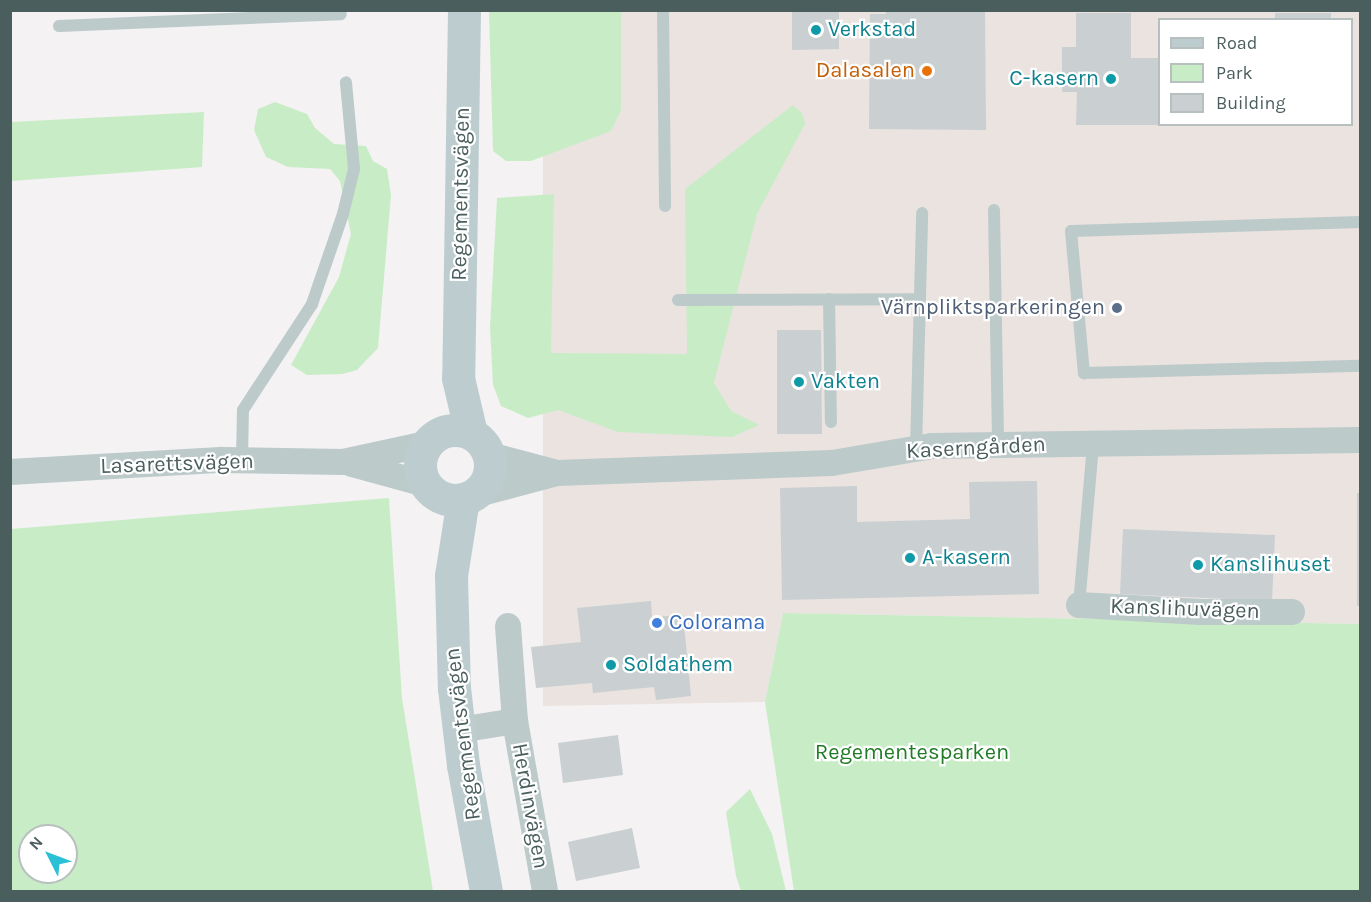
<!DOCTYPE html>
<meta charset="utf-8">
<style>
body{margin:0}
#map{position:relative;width:1371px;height:902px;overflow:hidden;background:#f4f2f3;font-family:Karla,sans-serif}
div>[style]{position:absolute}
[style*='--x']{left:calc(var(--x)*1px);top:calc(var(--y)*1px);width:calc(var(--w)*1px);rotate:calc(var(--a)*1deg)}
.commercial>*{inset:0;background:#eae3e0}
.green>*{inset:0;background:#c8edc6}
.building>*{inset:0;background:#cacfd1}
.lane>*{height:12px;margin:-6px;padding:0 6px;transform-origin:6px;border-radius:6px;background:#bccaca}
.street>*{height:26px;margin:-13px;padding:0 13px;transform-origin:13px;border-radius:13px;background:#bccaca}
.secondary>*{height:33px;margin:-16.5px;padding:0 16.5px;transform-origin:16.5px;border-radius:16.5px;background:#bdcdcf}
.secondary>.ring{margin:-16.5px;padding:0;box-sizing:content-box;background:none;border:33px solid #bdcdcf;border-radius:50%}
.dots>*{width:16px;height:16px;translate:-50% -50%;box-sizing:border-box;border:3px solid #fff;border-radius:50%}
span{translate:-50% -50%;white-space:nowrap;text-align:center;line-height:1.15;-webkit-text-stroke:4.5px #fff;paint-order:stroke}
.culture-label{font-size:22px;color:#0d838f}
.left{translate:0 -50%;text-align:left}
.right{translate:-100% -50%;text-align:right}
.food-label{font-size:22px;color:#c56008}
.street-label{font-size:22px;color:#4b5e5e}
.service-label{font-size:22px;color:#4e5e75}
.shop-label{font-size:22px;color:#366cbe}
.park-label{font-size:22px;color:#207c26}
.frame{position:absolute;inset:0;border:12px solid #4b5e5e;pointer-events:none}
.legend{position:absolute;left:1158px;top:18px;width:195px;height:108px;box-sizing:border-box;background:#fff;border:2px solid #b7bfbf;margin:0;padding:8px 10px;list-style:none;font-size:18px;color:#4b5e5e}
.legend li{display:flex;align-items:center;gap:12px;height:30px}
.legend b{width:30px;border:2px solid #b7bfbf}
.north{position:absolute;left:18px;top:824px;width:60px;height:60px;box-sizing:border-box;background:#fff;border:2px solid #b7bfbf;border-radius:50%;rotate:312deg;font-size:16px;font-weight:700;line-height:24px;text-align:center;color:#4b5e5e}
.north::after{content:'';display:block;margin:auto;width:21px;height:27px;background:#2ac1d6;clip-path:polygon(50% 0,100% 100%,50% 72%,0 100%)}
</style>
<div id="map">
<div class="commercial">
<i style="clip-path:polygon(evenodd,543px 11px,1360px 11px,1360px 624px,783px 613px,765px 702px,543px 706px,543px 11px,1160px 20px,1352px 20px,1352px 124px,1160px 124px,1160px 20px)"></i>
</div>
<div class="green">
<i style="clip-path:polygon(489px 11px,621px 11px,621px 110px,611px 131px,531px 161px,506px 161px,493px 151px)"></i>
<i style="clip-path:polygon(275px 102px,307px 114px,315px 128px,334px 144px,366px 146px,373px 161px,387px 169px,391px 195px,378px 348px,357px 370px,342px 374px,307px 375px,291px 365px,339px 277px,351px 234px,340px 181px,330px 169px,288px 167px,266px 157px,254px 130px,258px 109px)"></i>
<i style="clip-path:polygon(793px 105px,802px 113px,805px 124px,757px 214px,714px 383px,731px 411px,759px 425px,732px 437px,618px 432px,558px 410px,528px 418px,501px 406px,493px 385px,490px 327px,497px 198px,554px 194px,551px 353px,687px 354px,685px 189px)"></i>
<i style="clip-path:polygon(204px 112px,202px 167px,11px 181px,11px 122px)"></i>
<i style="clip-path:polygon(evenodd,389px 498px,402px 698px,433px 891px,11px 891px,11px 529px,389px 498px,30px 836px,66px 836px,66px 872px,30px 872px,30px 836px)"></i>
<i style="clip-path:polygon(783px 613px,1360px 624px,1360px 891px,794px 891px,765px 702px)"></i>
<i style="clip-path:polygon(750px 789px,772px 834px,786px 891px,741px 891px,736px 876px,726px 812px)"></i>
</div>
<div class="building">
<i style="clip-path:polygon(792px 10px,839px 10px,839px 49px,792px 50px)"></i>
<i style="clip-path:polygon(886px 10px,985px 10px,986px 130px,869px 129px,870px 14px,886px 14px)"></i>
<i style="clip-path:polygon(1076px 13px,1131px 13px,1131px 58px,1160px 58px,1160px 125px,1076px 125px,1077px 92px,1062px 92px,1062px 47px,1076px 47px)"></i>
<i style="clip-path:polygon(1275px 13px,1331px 13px,1331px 20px,1275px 20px)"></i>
<i style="clip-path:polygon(777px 330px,821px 330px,822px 434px,777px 434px)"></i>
<i style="clip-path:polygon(1037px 481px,1039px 594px,782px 600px,780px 488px,857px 486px,857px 522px,970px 519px,969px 482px)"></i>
<i style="clip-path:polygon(1357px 493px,1360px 493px,1360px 606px,1357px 606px)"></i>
<i style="clip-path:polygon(1123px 529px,1275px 535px,1272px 601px,1120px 594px)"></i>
<i style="clip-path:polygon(651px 601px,652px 617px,683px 615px,691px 696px,656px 700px,654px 687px,593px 693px,592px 683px,536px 688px,531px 647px,581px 642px,577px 608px)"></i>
<i style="clip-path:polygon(618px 735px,623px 775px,563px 783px,558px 743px)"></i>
<i style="clip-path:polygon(632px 828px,640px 868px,576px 881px,568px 842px)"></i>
</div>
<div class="lane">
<i style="--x:663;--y:10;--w:196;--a:89.4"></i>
<i style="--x:59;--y:26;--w:282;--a:-2.4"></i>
<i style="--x:994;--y:210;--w:235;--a:89"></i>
<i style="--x:1360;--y:222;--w:289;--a:178.2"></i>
<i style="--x:1071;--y:231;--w:143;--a:84.8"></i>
<i style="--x:1084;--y:373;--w:276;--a:-1.5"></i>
<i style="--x:829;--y:299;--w:123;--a:89.1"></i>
<i style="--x:678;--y:300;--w:242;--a:-0.2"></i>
<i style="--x:916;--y:449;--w:236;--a:-88.5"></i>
<i style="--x:242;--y:460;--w:50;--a:-88.9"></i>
<i style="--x:243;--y:410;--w:126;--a:-56.9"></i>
<i style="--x:312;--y:304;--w:95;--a:-71"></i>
<i style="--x:343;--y:214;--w:46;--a:-76.3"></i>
<i style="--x:354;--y:169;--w:87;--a:-95.3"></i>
<i style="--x:1079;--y:605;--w:162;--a:-85"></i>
</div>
<div class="street">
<i style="--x:489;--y:455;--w:67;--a:14.7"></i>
<i style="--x:352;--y:464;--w:76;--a:15.3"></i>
<i style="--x:10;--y:472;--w:211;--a:-3.3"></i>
<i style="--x:221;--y:460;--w:122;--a:0.9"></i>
<i style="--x:343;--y:462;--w:85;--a:-12.2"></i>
<i style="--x:474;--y:495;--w:86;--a:-14.8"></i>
<i style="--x:557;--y:473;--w:275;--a:-2.1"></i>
<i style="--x:832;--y:463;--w:101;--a:-9.6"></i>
<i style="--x:932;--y:446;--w:428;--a:-0.8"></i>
<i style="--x:1079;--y:605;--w:122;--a:3.3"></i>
<i style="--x:1201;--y:612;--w:91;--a:0"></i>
<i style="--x:508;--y:626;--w:95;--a:85.8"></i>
<i style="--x:515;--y:721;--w:174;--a:80"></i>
<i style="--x:459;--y:730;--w:57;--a:-9.1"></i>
</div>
<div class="secondary">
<i style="--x:464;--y:10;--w:368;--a:90.9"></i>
<i style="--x:458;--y:378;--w:57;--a:76.7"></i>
<i class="ring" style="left:420px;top:430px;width:37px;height:37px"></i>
<i style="--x:463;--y:499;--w:78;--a:98.9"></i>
<i style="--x:451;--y:576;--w:112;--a:88.5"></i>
<i style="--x:454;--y:688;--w:78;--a:83.3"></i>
<i style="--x:463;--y:765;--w:129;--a:79.7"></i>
</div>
<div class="dots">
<i style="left:816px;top:30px;background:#0f9aa8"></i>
<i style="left:927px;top:71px;background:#e8710a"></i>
<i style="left:1111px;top:79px;background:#0f9aa8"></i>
<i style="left:1117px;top:308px;background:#5c6f8a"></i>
<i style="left:799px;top:382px;background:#0f9aa8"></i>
<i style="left:910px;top:558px;background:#0f9aa8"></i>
<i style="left:1198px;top:565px;background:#0f9aa8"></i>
<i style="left:657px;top:623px;background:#3f7fe0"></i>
<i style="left:611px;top:665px;background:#0f9aa8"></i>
</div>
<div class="culture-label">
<span class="left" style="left:828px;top:30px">Verkstad</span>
<span class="right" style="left:1099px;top:79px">C-kasern</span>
<span class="left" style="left:811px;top:382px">Vakten</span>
<span class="left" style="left:922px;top:558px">A-kasern</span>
<span class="left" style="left:1210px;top:565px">Kanslihuset</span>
<span class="left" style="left:623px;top:665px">Soldathem</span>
</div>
<div class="food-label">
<span class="right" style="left:915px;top:71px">Dalasalen</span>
</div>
<div class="street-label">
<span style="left:461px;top:194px;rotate:-89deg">Regementsvägen</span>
<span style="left:976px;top:448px;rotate:-3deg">Kaserngården</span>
<span style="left:177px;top:464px;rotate:-2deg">Lasarettsvägen</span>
<span style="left:1185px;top:609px;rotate:2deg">Kanslihuvägen</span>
<span style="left:463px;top:734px;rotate:-97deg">Regementsvägen</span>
<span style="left:530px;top:806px;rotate:80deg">Herdinvägen</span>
</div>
<div class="service-label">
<span class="right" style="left:1105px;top:308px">Värnpliktsparkeringen</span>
</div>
<div class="shop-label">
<span class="left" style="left:669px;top:623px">Colorama</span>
</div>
<div class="park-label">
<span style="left:912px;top:753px">Regementesparken</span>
</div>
<div class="frame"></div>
<ul class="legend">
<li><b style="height:8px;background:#bdcdcf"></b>Road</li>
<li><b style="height:16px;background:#c8edc6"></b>Park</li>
<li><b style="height:16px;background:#cacfd1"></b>Building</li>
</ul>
<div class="north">N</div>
</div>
